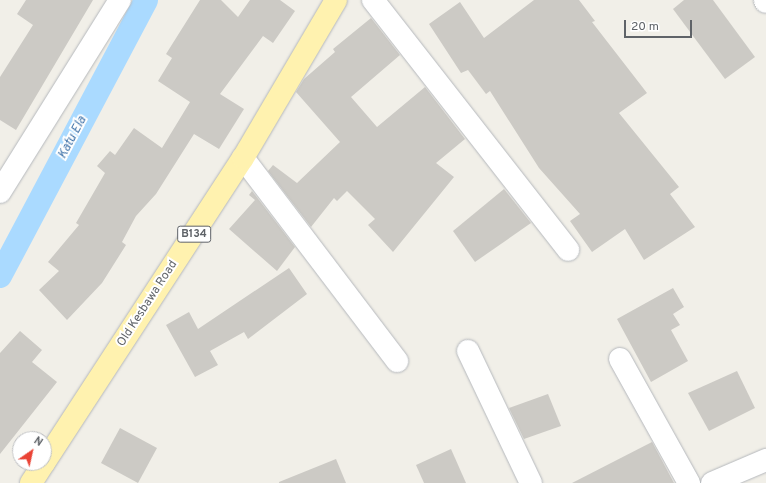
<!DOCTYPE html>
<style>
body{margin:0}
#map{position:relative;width:766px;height:483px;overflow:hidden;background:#f1efe8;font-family:Overpass,sans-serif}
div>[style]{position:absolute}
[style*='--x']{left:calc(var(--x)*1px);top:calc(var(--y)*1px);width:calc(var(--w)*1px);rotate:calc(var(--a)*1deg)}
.canal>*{height:24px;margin:-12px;padding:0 12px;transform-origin:12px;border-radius:12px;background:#aadaff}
.building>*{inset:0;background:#cccac5}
.roads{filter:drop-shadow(0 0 1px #b5b8bc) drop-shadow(0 0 1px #b5b8bc)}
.minor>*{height:22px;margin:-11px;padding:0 11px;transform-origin:11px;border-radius:11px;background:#fff}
.major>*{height:22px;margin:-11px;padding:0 11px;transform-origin:11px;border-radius:11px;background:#fff2af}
span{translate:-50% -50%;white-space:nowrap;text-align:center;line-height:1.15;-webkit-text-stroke:4px #fff;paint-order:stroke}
.shield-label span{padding:1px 3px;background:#fff;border:1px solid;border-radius:3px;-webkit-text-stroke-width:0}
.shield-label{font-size:11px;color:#5f6368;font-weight:700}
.street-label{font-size:12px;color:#5f6368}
.water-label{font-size:13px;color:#4174aa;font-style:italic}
.north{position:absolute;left:12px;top:431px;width:40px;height:40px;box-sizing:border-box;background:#fff;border:1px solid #bfc1c3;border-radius:50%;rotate:34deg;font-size:11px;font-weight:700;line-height:16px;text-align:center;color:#5f6368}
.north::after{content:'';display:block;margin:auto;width:14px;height:18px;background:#ea4335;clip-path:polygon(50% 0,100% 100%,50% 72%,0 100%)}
.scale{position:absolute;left:624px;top:20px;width:68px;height:18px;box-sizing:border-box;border:2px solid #5f6368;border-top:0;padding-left:5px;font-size:12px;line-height:14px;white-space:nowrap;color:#5f6368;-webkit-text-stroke:3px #fff;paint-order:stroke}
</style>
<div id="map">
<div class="canal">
<i style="--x:0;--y:276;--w:312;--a:-62.1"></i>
</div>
<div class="building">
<i style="clip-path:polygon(26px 0,93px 0,16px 130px,0 120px,0 77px,33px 25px,17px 14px)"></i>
<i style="clip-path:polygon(200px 0,221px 0,238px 17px,250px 0,280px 0,295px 11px,273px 43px,263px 36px,220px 94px,244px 109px,219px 149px,194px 134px,156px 194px,136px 216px,122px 242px,126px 245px,102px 283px,67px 320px,39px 290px,59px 271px,48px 262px,79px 225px,76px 223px,105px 173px,97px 166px,110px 151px,115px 155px,134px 128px,162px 148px,190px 102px,158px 81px,172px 58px,166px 54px)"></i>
<i style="clip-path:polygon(534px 0,579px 0,595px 21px,592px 22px,647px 93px,619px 113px,679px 187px,670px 194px,695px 227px,644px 260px,625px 229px,592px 252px,570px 221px,580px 214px,539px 168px,490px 91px,486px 94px,468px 70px,461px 73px,429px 24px,460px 2px,484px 38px)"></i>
<i style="clip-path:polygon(684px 0,713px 0,755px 57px,725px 79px,673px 9px)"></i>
<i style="clip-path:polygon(371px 18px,400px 55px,351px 97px,377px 127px,425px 87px,465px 139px,436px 163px,454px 177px,393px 252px,368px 225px,375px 219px,347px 191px,337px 201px,334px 198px,311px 227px,268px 171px,273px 165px,297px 183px,340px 142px,296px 92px,304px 79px,335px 52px,333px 49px)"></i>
<i style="clip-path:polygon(504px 189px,531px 223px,475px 262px,453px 231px)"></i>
<i style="clip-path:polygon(252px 191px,295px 247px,277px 271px,229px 229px,255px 200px,249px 195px)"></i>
<i style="clip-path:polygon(289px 268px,307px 294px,248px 339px,244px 332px,210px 351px,218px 365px,195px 377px,166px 325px,189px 312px,198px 329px)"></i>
<i style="clip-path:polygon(673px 288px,684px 307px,673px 314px,680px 325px,671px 330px,688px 361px,651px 382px,617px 319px)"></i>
<i style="clip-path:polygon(20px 331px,42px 350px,32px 362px,57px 382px,0 454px,0 353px)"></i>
<i style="clip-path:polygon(737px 371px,755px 408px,709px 431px,688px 393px)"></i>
<i style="clip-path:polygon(548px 394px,561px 426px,524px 439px,509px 408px)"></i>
<i style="clip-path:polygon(120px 428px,157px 448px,138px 483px,101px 463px)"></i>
<i style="clip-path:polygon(652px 442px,674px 483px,572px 483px)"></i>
<i style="clip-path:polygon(451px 449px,466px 483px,424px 483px,416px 465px)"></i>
<i style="clip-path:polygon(336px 459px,346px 483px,279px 483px,279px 482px)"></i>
</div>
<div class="roads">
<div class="minor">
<i style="--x:373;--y:0;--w:317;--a:52"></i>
<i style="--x:765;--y:0;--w:2;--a:63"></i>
<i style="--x:243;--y:158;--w:255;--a:52.8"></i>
<i style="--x:0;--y:192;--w:226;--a:-58"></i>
<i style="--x:468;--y:351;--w:146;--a:64.5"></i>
<i style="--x:620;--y:359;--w:142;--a:60.9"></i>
<i style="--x:712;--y:483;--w:59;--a:-23.1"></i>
</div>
<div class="major">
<i style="--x:44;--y:463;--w:364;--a:-56.9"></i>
<i style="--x:243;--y:158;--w:183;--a:-59.5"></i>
<i style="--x:31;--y:483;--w:24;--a:-57"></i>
</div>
</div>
<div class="shield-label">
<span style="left:194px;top:234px">B134</span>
</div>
<div class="street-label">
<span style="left:148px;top:304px;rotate:-57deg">Old Kesbawa Road</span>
</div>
<div class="water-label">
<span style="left:73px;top:138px;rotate:-62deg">Katu Ela</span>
</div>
<div class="north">N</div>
<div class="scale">20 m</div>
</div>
